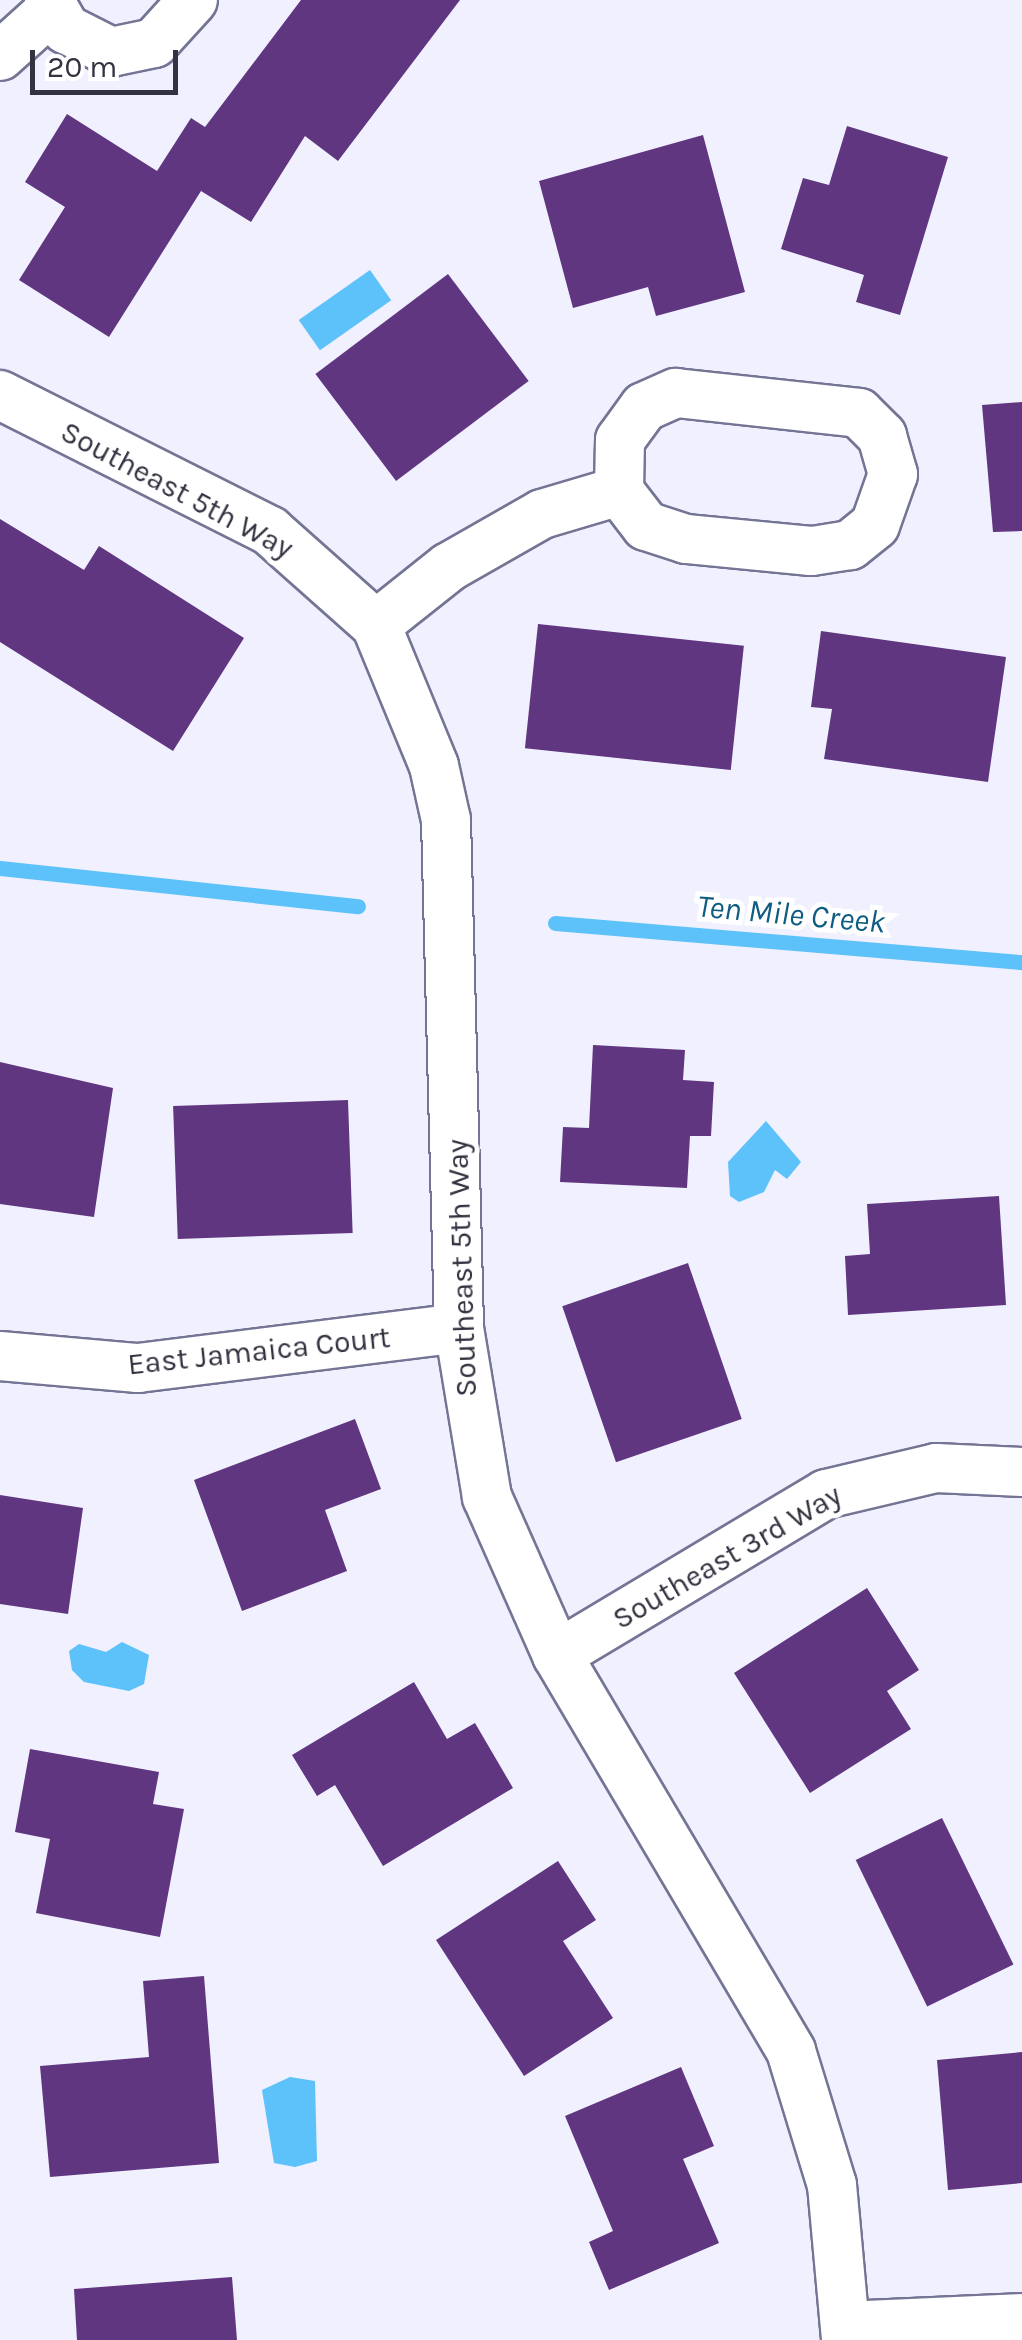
<!DOCTYPE html>
<style>
body{margin:0}
#map{position:relative;width:1022px;height:2340px;overflow:hidden;background:#f0f0ff;font-family:Karla,sans-serif}
div>[style]{position:absolute}
.water>*{inset:0;background:#5dc1fa;transform-origin:0 0}
.stream>*{height:15px;margin:-7.5px;padding:0 7.5px;transform-origin:7.5px;border-radius:7.5px;background:#5dc1fa}
.building>*{inset:0;background:#603680;transform-origin:0 0}
.roads{filter:drop-shadow(2px 0 #747494) drop-shadow(-2px 0 #747494) drop-shadow(0 2px #747494) drop-shadow(0 -2px #747494)}
.minor>*{height:48px;margin:-24px;padding:0 24px;transform-origin:24px;border-radius:24px;background:#fff}
span{translate:-50% -50%;white-space:nowrap;text-align:center;line-height:1.15;-webkit-text-stroke:10px #fff;paint-order:stroke}
.street-label{font-size:30px;color:#323240}
.water-label{font-size:32px;color:#0f5d82;font-style:italic}
.scale{position:absolute;left:30px;top:50px;width:148px;height:45px;box-sizing:border-box;border:5px solid #323240;border-top:0;padding-left:12px;font-size:30px;line-height:35px;white-space:nowrap;color:#323240;-webkit-text-stroke:8px #fff;paint-order:stroke}
</style>
<div id="map">
<div class="water">
<i style="left:370px;top:270px;width:37px;height:87px;rotate:55deg"></i>
<i style="clip-path:polygon(766px 1121px,801px 1162px,787px 1179px,775px 1170px,764px 1192px,739px 1202px,730px 1196px,728px 1162px)"></i>
<i style="clip-path:polygon(122px 1642px,149px 1655px,144px 1684px,129px 1691px,84px 1682px,72px 1670px,69px 1651px,79px 1644px,106px 1652px)"></i>
<i style="clip-path:polygon(290px 2077px,315px 2081px,317px 2161px,295px 2167px,274px 2163px,262px 2090px)"></i>
</div>
<div class="stream">
<i style="left:0;top:868px;width:360px;rotate:6.1deg"></i>
<i style="left:555px;top:923px;width:469px;rotate:4.8deg"></i>
</div>
<div class="building">
<i style="clip-path:polygon(301px 0,460px 0,338px 161px,305px 136px,251px 222px,201px 191px,109px 337px,19px 280px,65px 207px,25px 182px,67px 114px,157px 171px,191px 118px,205px 127px)"></i>
<i style="clip-path:polygon(847px 126px,948px 157px,900px 315px,856px 302px,864px 275px,781px 249px,803px 178px,829px 185px)"></i>
<i style="clip-path:polygon(703px 135px,745px 292px,656px 316px,648px 287px,573px 308px,539px 181px)"></i>
<i style="left:448px;top:274px;width:134px;height:166px;rotate:53deg"></i>
<i style="clip-path:polygon(1022px 402px,1022px 531px,993px 532px,982px 405px)"></i>
<i style="clip-path:polygon(0 519px,84px 570px,99px 546px,244px 638px,173px 751px,0 642px)"></i>
<i style="left:538px;top:624px;width:207px;height:125px;rotate:6deg"></i>
<i style="clip-path:polygon(821px 631px,1006px 657px,988px 782px,824px 759px,832px 709px,811px 707px)"></i>
<i style="clip-path:polygon(593px 1045px,685px 1050px,683px 1080px,714px 1082px,711px 1136px,690px 1136px,687px 1188px,560px 1182px,563px 1127px,589px 1128px)"></i>
<i style="clip-path:polygon(0 1062px,113px 1088px,94px 1217px,0 1204px)"></i>
<i style="left:348px;top:1100px;width:133px;height:175px;rotate:88deg"></i>
<i style="clip-path:polygon(999px 1196px,1006px 1305px,848px 1315px,845px 1256px,870px 1254px,867px 1204px)"></i>
<i style="left:688px;top:1263px;width:165px;height:133px;rotate:71deg"></i>
<i style="clip-path:polygon(355px 1419px,381px 1489px,325px 1510px,347px 1571px,242px 1611px,194px 1480px)"></i>
<i style="clip-path:polygon(0 1495px,83px 1508px,68px 1614px,0 1604px)"></i>
<i style="clip-path:polygon(867px 1588px,919px 1670px,887px 1691px,911px 1729px,810px 1793px,734px 1673px)"></i>
<i style="clip-path:polygon(414px 1682px,447px 1739px,475px 1723px,513px 1788px,383px 1866px,335px 1785px,317px 1796px,292px 1755px)"></i>
<i style="clip-path:polygon(30px 1749px,159px 1772px,153px 1804px,184px 1809px,160px 1937px,36px 1913px,50px 1839px,15px 1832px)"></i>
<i style="left:942px;top:1818px;width:163px;height:96px;rotate:64deg"></i>
<i style="clip-path:polygon(558px 1861px,596px 1920px,563px 1941px,613px 2018px,524px 2076px,436px 1940px)"></i>
<i style="clip-path:polygon(204px 1976px,219px 2163px,50px 2177px,40px 2066px,149px 2057px,143px 1981px)"></i>
<i style="clip-path:polygon(1022px 2052px,1022px 2183px,948px 2190px,937px 2060px)"></i>
<i style="clip-path:polygon(681px 2067px,714px 2146px,683px 2159px,719px 2243px,609px 2290px,589px 2242px,613px 2231px,565px 2116px)"></i>
<i style="clip-path:polygon(232px 2277px,237px 2340px,77px 2340px,74px 2289px)"></i>
</div>
<div class="roads">
<div class="minor">
<i style="left:49px;top:0;width:34px;rotate:60deg"></i>
<i style="left:66px;top:29px;width:51px;rotate:27.1deg"></i>
<i style="left:111px;top:52px;width:44px;rotate:-11.8deg"></i>
<i style="left:154px;top:43px;width:58px;rotate:-47.8deg"></i>
<i style="left:0;top:56px;width:70px;rotate:-42.1deg"></i>
<i style="left:676px;top:393px;width:184px;rotate:6.2deg"></i>
<i style="left:859px;top:413px;width:33px;rotate:45deg"></i>
<i style="left:882px;top:436px;width:40px;rotate:74deg"></i>
<i style="left:893px;top:474px;width:54px;rotate:109.4deg"></i>
<i style="left:875px;top:525px;width:32px;rotate:141deg"></i>
<i style="left:850px;top:545px;width:39px;rotate:171deg"></i>
<i style="left:811px;top:551px;width:126px;rotate:-174.5deg"></i>
<i style="left:686px;top:539px;width:42px;rotate:-162deg"></i>
<i style="left:646px;top:526px;width:44px;rotate:-127.6deg"></i>
<i style="left:619px;top:491px;width:51px;rotate:-88.9deg"></i>
<i style="left:620px;top:440px;width:41px;rotate:-54deg"></i>
<i style="left:644px;top:407px;width:35px;rotate:-24deg"></i>
<i style="left:0;top:395px;width:302px;rotate:26.7deg"></i>
<i style="left:270px;top:531px;width:142px;rotate:41.6deg"></i>
<i style="left:376px;top:625px;width:152px;rotate:67.6deg"></i>
<i style="left:434px;top:766px;width:55px;rotate:77.5deg"></i>
<i style="left:446px;top:820px;width:508px;rotate:88.53deg"></i>
<i style="left:459px;top:1328px;width:171px;rotate:80.6deg"></i>
<i style="left:487px;top:1497px;width:173px;rotate:66.1deg"></i>
<i style="left:557px;top:1655px;width:460px;rotate:59.4deg"></i>
<i style="left:791px;top:2051px;width:140px;rotate:73deg"></i>
<i style="left:832px;top:2185px;width:156px;rotate:84.8deg"></i>
<i style="left:376px;top:625px;width:93px;rotate:-38.5deg"></i>
<i style="left:449px;top:567px;width:107px;rotate:-29.7deg"></i>
<i style="left:542px;top:514px;width:80px;rotate:-16.6deg"></i>
<i style="left:0;top:1356px;width:139px;rotate:5deg"></i>
<i style="left:138px;top:1368px;width:323px;rotate:-7.1deg"></i>
<i style="left:557px;top:1655px;width:313px;rotate:-30.9deg"></i>
<i style="left:826px;top:1494px;width:113px;rotate:-13.3deg"></i>
<i style="left:936px;top:1468px;width:86px;rotate:2.7deg"></i>
<i style="left:845px;top:2326px;width:177px;rotate:-2.6deg"></i>
</div>
</div>
<div class="street-label">
<span style="left:177px;top:490px;rotate:28deg">Southeast 5th Way</span>
<span style="left:462px;top:1268px;rotate:-92deg">Southeast 5th Way</span>
<span style="left:259px;top:1351px;rotate:-6deg">East Jamaica Court</span>
<span style="left:727px;top:1557px;rotate:-30deg">Southeast 3rd Way</span>
</div>
<div class="water-label">
<span style="left:791px;top:915px;rotate:5deg">Ten Mile Creek</span>
</div>
<div class="scale">20 m</div>
</div>
